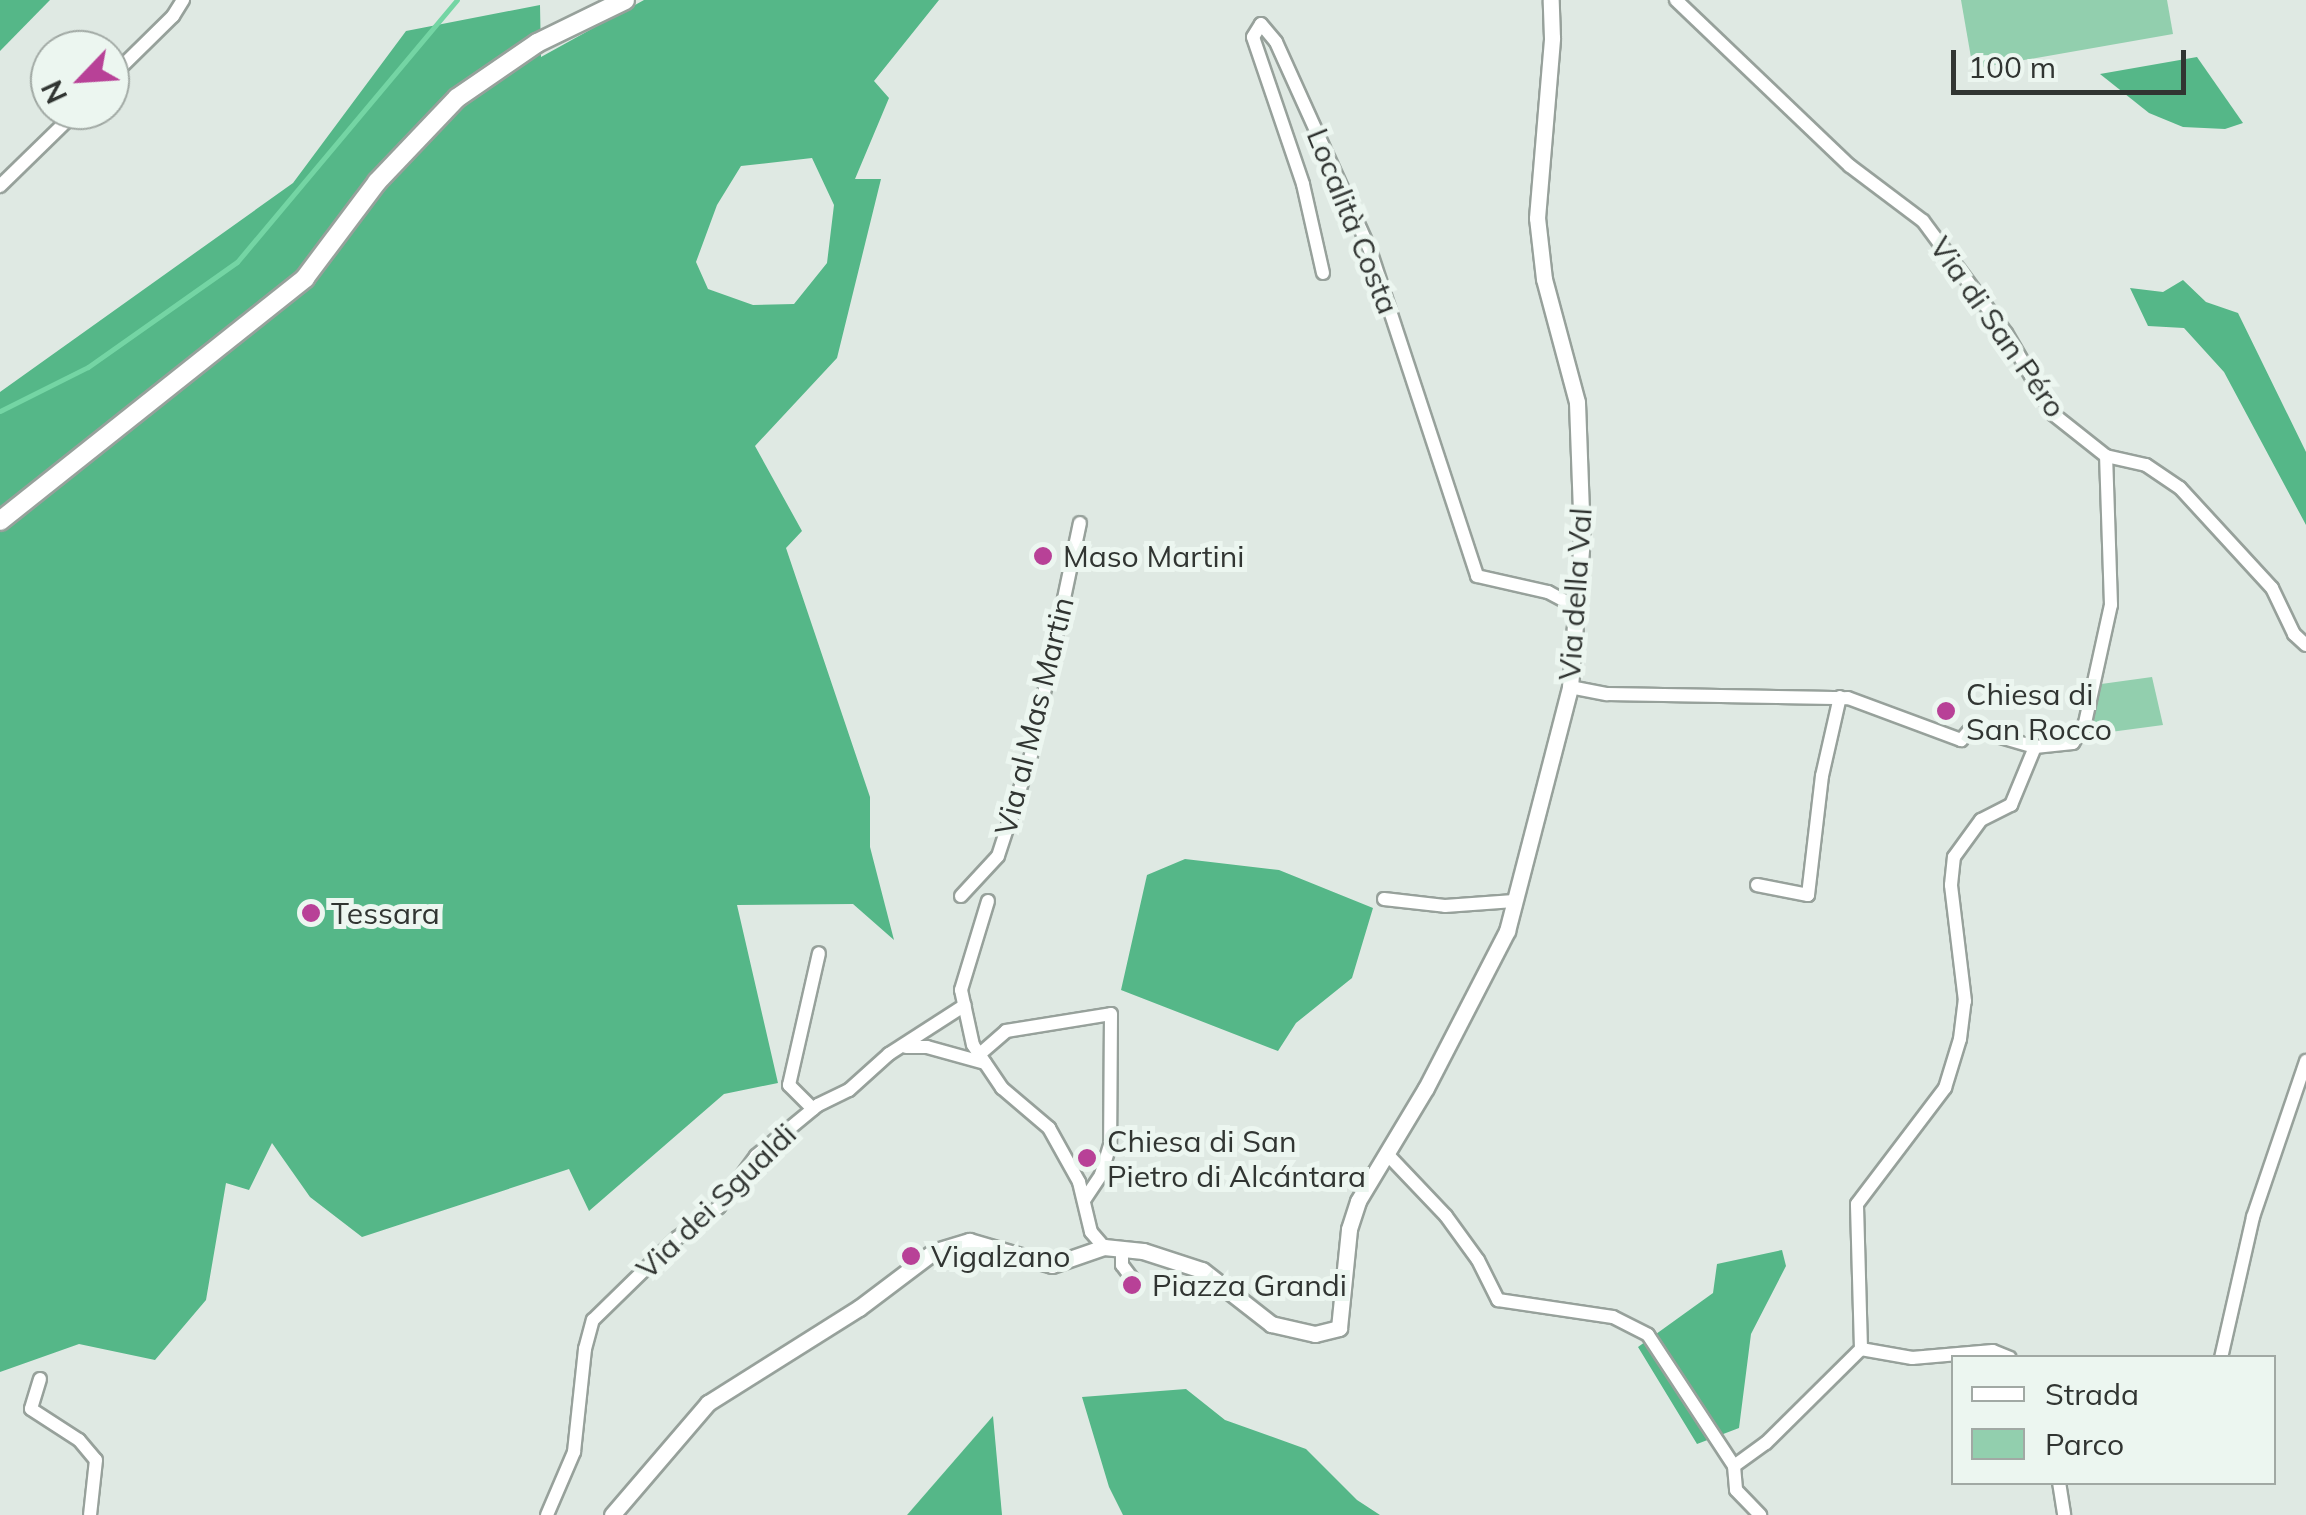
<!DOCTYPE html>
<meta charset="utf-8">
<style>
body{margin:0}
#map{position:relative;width:2306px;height:1515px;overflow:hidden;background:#dfe9e3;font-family:Mulish,sans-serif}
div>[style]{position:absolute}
.green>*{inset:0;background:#92cfae}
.forest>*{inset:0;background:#55b788}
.stream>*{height:5px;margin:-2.5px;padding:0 2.5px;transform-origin:2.5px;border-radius:2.5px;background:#74d5a4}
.roads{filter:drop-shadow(2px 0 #97a19b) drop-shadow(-2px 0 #97a19b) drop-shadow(0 2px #97a19b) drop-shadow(0 -2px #97a19b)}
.minor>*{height:12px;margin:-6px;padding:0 6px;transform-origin:6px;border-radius:6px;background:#fff}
.tertiary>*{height:15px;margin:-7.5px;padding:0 7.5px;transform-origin:7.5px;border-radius:7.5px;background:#fff}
.secondary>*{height:18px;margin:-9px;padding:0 9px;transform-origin:9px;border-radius:9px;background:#fff}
.dots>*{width:28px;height:28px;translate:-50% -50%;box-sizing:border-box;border:5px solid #ecf6f0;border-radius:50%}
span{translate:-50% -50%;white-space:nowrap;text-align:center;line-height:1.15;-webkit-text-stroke:10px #ecf6f0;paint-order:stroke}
.street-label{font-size:30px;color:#313532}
.poi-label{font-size:30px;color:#313532}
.left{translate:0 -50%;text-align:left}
.legend{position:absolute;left:1951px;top:1355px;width:325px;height:130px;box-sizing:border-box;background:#ecf6f0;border:2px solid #a1a9a4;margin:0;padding:12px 18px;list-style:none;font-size:30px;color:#313532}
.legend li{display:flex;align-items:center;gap:20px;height:50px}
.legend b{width:50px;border:2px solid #a1a9a4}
.north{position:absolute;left:30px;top:30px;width:100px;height:100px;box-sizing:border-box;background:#ecf6f0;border:2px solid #a1a9a4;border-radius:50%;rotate:245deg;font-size:28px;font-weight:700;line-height:40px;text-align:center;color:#313532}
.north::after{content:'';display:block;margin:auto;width:35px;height:45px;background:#b84197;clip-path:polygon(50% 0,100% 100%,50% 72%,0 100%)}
.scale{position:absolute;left:1951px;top:50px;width:235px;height:45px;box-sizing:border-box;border:5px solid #313532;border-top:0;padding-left:12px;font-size:30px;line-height:35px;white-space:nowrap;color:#313532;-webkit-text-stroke:8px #ecf6f0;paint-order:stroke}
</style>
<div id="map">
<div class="green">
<i style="clip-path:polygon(1961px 0,2167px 0,2173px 34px,1973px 69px)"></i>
<i style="clip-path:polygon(2152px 677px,2163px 725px,2088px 735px,2094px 685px)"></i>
</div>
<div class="forest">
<i style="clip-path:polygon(0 0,50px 0,0 51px)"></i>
<i style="clip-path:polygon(evenodd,644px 0,939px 0,874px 81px,889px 98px,855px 179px,881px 179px,837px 358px,755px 446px,802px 531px,786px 548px,870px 797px,870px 847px,894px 940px,853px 904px,737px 905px,778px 1083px,724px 1094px,589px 1211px,569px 1169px,362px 1237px,310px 1197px,272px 1143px,249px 1190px,226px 1183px,206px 1300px,155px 1360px,79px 1344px,0 1372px,0 392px,293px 183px,406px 31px,540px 5px,541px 57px,644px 0,812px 158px,834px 205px,827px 263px,794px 304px,753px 305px,708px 289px,696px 262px,717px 205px,741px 166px,812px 158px)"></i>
<i style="clip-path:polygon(2197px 57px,2243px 123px,2225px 129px,2183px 127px,2149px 113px,2100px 74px)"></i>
<i style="clip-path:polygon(2183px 280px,2206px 302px,2238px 313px,2306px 452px,2306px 525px,2224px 372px,2184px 328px,2148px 326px,2130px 288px,2163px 292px)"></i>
<i style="clip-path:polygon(1185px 859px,1279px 870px,1373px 908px,1352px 978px,1296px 1023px,1278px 1051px,1121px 990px,1147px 875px)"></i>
<i style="clip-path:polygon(1782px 1250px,1786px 1266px,1751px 1334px,1739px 1428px,1697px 1444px,1638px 1347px,1713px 1293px,1717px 1264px)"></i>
<i style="clip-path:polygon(1186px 1389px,1225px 1420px,1306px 1449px,1357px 1500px,1380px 1515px,1123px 1515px,1109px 1487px,1082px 1397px)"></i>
<i style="clip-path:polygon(993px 1416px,1002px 1515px,907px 1515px)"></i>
</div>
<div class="stream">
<i style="left:0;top:411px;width:98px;rotate:-26.6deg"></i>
<i style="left:88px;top:367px;width:182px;rotate:-35.2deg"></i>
<i style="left:237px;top:262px;width:342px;rotate:-50deg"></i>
</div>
<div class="roads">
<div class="minor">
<i style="left:1676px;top:0;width:240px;rotate:43.7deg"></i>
<i style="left:1850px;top:166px;width:91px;rotate:37deg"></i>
<i style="left:1923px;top:221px;width:139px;rotate:53.5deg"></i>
<i style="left:2006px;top:333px;width:94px;rotate:59.9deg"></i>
<i style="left:2053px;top:414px;width:68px;rotate:38.4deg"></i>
<i style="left:2106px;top:456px;width:41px;rotate:12.7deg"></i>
<i style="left:2146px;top:465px;width:41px;rotate:34.1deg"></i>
<i style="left:2180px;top:488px;width:136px;rotate:47.4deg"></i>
<i style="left:2272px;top:588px;width:51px;rotate:64.4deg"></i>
<i style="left:2294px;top:634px;width:16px;rotate:43deg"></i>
<i style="left:110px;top:78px;width:88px;rotate:-44.5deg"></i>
<i style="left:173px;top:16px;width:19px;rotate:-58deg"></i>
<i style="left:0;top:186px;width:109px;rotate:-44.3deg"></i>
<i style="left:1323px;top:273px;width:91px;rotate:-102.7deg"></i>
<i style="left:1303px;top:184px;width:155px;rotate:-108.8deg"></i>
<i style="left:1253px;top:37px;width:15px;rotate:-58deg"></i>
<i style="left:1261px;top:24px;width:23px;rotate:50deg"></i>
<i style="left:1276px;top:42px;width:228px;rotate:65.7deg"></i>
<i style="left:1370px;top:250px;width:343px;rotate:71.8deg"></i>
<i style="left:1477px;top:576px;width:73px;rotate:12.7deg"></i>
<i style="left:1548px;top:592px;width:32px;rotate:28deg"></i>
<i style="left:1570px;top:687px;width:38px;rotate:11deg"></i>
<i style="left:1607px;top:694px;width:241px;rotate:1deg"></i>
<i style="left:1848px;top:698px;width:121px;rotate:20.4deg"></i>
<i style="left:1961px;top:740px;width:12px;rotate:-48deg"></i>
<i style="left:1969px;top:731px;width:11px"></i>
<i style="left:1980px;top:731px;width:57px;rotate:16.2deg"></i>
<i style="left:2035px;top:747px;width:38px;rotate:-6deg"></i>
<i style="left:2073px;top:743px;width:23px;rotate:-59deg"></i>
<i style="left:2085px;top:723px;width:121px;rotate:-77.6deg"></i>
<i style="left:2111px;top:605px;width:149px;rotate:-91.9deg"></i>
<i style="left:1757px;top:885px;width:52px;rotate:11.1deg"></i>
<i style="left:1808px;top:895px;width:120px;rotate:-83.3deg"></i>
<i style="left:1822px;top:776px;width:81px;rotate:-77.2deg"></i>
<i style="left:961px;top:896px;width:54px;rotate:-47.2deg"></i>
<i style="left:998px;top:856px;width:58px;rotate:-71.9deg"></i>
<i style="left:1016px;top:801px;width:48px;rotate:-71.9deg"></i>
<i style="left:1031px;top:755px;width:237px;rotate:-78.1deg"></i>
<i style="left:1384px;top:899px;width:61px;rotate:6.5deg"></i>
<i style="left:1445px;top:906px;width:69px;rotate:-4.1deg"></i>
<i style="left:988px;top:901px;width:93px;rotate:106.9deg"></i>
<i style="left:961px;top:990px;width:56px;rotate:77.7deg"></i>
<i style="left:973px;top:1045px;width:52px;rotate:56deg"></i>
<i style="left:1002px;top:1088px;width:62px;rotate:40.4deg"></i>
<i style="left:1049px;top:1128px;width:62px;rotate:60.9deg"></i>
<i style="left:1079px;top:1182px;width:51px;rotate:76.5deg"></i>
<i style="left:1091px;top:1232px;width:20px;rotate:49deg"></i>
<i style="left:906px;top:1047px;width:21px"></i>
<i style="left:927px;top:1047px;width:60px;rotate:15.4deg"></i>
<i style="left:981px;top:1053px;width:33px;rotate:-41deg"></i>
<i style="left:1006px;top:1031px;width:106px;rotate:-9.2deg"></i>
<i style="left:1111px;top:1014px;width:131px;rotate:90.4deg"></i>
<i style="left:1110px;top:1145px;width:31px;rotate:107deg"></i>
<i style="left:1101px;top:1175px;width:29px;rotate:124deg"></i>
<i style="left:813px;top:1109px;width:34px;rotate:-135deg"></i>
<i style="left:789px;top:1085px;width:135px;rotate:-77.2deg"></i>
<i style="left:1388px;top:1155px;width:84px;rotate:46.4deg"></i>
<i style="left:1446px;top:1216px;width:54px;rotate:54deg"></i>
<i style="left:1478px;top:1260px;width:45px;rotate:63.4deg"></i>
<i style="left:1498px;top:1300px;width:116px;rotate:8.4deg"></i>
<i style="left:1613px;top:1317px;width:39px;rotate:27deg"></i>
<i style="left:1648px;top:1335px;width:157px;rotate:56.7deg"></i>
<i style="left:1734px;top:1466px;width:24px;rotate:85deg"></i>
<i style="left:1736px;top:1490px;width:35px;rotate:46deg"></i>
<i style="left:1122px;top:1252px;width:13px;rotate:90deg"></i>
<i style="left:1122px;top:1265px;width:21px;rotate:53deg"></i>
<i style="left:1861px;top:1349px;width:145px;rotate:-91.6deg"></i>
<i style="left:1857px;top:1204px;width:146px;rotate:-52.8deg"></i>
<i style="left:1945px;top:1088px;width:51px;rotate:-73deg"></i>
<i style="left:1960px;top:1039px;width:38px;rotate:-83deg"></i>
<i style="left:1965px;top:1001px;width:117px;rotate:-96.9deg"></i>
<i style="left:1951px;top:885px;width:28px;rotate:-84deg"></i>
<i style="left:1954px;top:857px;width:46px;rotate:-53.9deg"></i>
<i style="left:1981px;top:820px;width:34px;rotate:-27deg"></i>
<i style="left:2011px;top:805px;width:63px;rotate:-67.5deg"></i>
<i style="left:1861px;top:1349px;width:52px;rotate:10deg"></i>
<i style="left:1912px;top:1358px;width:81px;rotate:-4.9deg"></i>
<i style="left:1993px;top:1351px;width:18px;rotate:22deg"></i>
<i style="left:2221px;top:1358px;width:145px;rotate:-77.2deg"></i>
<i style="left:2253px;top:1217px;width:165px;rotate:-71.2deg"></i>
<i style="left:40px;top:1379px;width:31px;rotate:107deg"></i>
<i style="left:31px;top:1409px;width:57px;rotate:32.9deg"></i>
<i style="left:79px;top:1440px;width:26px;rotate:50deg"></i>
<i style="left:96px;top:1460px;width:55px;rotate:96.2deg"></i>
<i style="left:1734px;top:1466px;width:39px;rotate:-36deg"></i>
<i style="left:1766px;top:1443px;width:134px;rotate:-44.7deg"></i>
<i style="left:2059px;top:1482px;width:33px;rotate:81deg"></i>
<i style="left:547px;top:1515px;width:69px;rotate:-66.8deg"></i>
<i style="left:574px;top:1452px;width:104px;rotate:-83.9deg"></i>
<i style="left:585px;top:1349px;width:30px;rotate:-75deg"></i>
<i style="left:593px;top:1320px;width:117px;rotate:-44.3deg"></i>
<i style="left:677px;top:1238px;width:52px;rotate:-36.4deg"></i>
<i style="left:719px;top:1207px;width:63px;rotate:-54deg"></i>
<i style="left:756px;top:1156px;width:80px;rotate:-39.4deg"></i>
<i style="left:818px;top:1105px;width:34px;rotate:-26deg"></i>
<i style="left:849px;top:1090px;width:54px;rotate:-42deg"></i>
<i style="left:889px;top:1054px;width:90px;rotate:-32.8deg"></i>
</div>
<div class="tertiary">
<i style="left:612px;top:1515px;width:148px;rotate:-49.4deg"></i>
<i style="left:708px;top:1403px;width:178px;rotate:-32.2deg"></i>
<i style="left:859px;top:1308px;width:93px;rotate:-37.1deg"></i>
<i style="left:933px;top:1252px;width:38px;rotate:-17deg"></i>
<i style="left:969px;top:1241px;width:86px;rotate:16.1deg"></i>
<i style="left:1052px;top:1265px;width:55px;rotate:-19.1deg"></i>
<i style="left:1104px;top:1247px;width:39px;rotate:6deg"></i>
<i style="left:1143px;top:1251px;width:62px;rotate:17.9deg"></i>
<i style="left:1202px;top:1270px;width:88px;rotate:38deg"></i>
<i style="left:1271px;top:1324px;width:45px;rotate:12.8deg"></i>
<i style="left:1315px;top:1334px;width:25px;rotate:-14deg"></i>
<i style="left:1339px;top:1328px;width:100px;rotate:-84.2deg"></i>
<i style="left:1349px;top:1229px;width:29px;rotate:-72deg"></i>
<i style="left:1358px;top:1201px;width:132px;rotate:-59deg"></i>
<i style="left:1426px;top:1088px;width:177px;rotate:-62.7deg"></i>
<i style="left:1507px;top:931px;width:252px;rotate:-75.5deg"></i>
<i style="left:1570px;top:687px;width:148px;rotate:-85.4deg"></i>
<i style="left:1582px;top:539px;width:137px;rotate:-92.1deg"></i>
<i style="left:1577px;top:402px;width:127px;rotate:-105deg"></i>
<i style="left:1544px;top:279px;width:61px;rotate:-96.5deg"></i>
<i style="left:1537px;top:218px;width:181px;rotate:-85.2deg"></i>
<i style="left:1552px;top:38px;width:38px;rotate:-92deg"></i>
</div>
<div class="secondary">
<i style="left:0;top:521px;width:390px;rotate:-38.5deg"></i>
<i style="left:305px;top:278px;width:120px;rotate:-53.1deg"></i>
<i style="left:377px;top:182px;width:116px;rotate:-46.4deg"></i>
<i style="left:457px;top:98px;width:97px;rotate:-34.5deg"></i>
<i style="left:537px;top:43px;width:98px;rotate:-26deg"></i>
</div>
</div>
<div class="dots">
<i style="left:1043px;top:556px;background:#b84197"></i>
<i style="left:1946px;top:711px;background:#b84197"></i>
<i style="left:311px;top:913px;background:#b84197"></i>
<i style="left:1087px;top:1158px;background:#b84197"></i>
<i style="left:911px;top:1256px;background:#b84197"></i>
<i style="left:1132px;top:1285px;background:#b84197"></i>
</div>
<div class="street-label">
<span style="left:1353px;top:221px;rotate:68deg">Località Costa</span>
<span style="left:1998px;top:327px;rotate:55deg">Via di San Péro</span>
<span style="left:1575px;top:594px;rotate:-86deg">Via della Val</span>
<span style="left:1034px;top:716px;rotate:-76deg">Via al Mas Martin</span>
<span style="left:716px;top:1201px;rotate:-44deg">Via dei Sgualdi</span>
</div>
<div class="poi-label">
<span class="left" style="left:1063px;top:556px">Maso Martini</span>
<span class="left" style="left:1966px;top:711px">Chiesa di<br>San Rocco</span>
<span class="left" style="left:331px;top:913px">Tessara</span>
<span class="left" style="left:1107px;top:1158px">Chiesa di San<br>Pietro di Alcántara</span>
<span class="left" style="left:931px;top:1256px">Vigalzano</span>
<span class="left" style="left:1152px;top:1285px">Piazza Grandi</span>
</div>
<ul class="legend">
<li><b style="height:12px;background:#fff"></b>Strada</li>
<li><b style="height:28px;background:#92cfae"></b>Parco</li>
</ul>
<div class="north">N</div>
<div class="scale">100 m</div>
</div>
